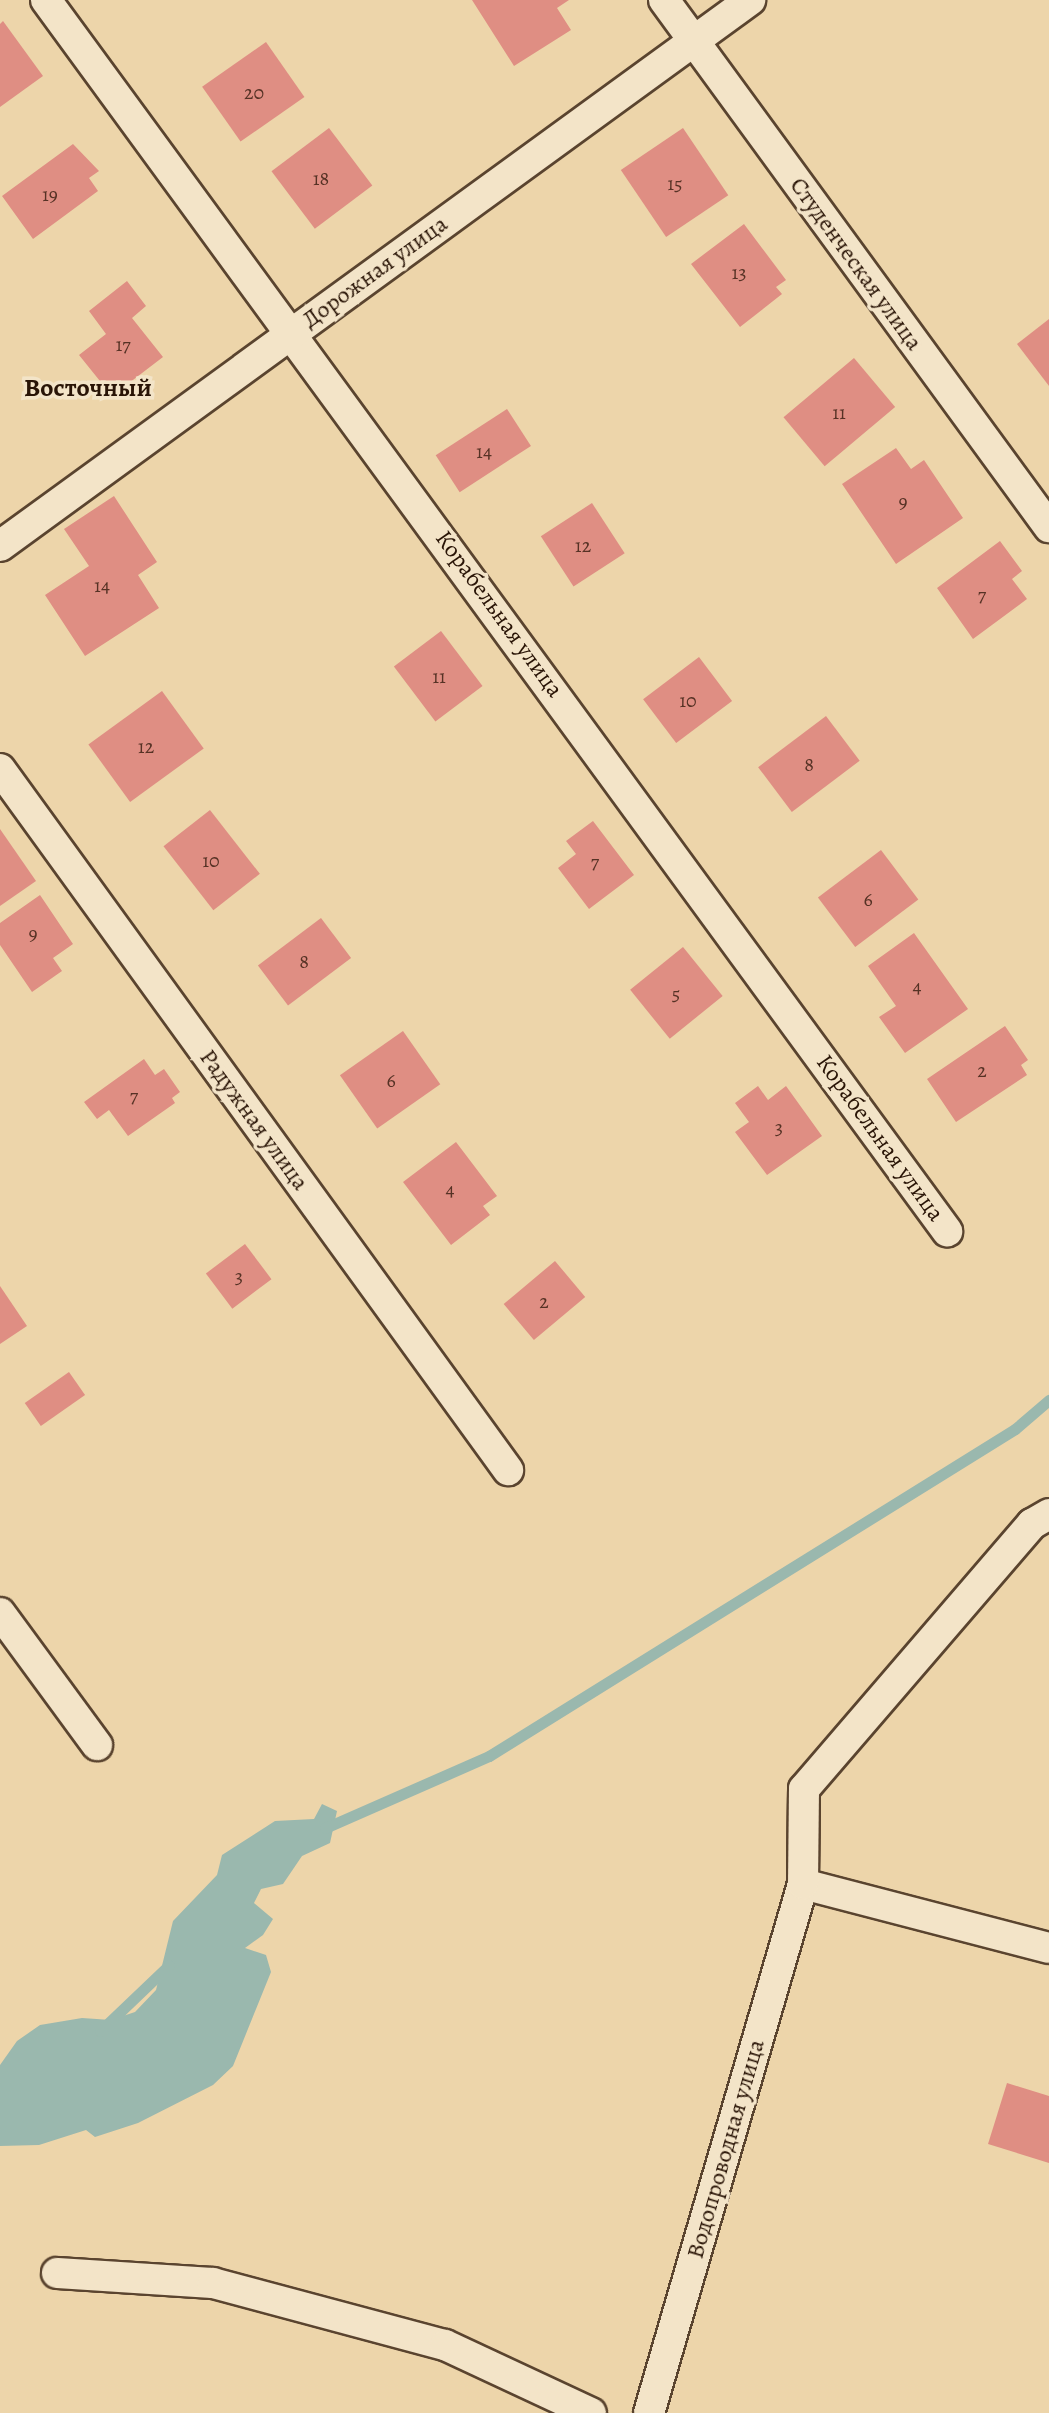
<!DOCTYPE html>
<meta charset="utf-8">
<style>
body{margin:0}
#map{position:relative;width:1049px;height:2413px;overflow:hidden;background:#edd5aa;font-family:Alegreya,serif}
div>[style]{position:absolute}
.water>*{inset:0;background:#9ab8ae}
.stream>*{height:11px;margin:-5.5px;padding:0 5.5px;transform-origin:5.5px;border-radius:5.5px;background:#9ab8ae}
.building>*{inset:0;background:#df8e83;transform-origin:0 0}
.roads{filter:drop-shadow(2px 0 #5a442f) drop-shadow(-2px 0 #5a442f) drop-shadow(0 2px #5a442f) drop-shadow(0 -2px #5a442f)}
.minor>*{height:30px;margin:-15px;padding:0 15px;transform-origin:15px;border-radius:15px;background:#f3e4c8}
span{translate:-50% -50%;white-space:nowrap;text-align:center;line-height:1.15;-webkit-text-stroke:7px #f3e4c8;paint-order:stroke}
.number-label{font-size:20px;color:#563225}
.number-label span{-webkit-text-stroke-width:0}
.street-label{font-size:24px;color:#291406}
.neighbourhood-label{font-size:26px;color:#291406;font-weight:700}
</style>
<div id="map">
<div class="water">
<i style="clip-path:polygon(322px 1804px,337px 1811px,330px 1843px,302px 1856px,283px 1884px,261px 1889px,254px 1903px,273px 1919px,263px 1935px,245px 1948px,266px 1955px,271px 1972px,233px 2066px,213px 2085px,138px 2123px,95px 2137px,86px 2130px,39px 2145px,0 2146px,0 2065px,17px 2041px,40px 2025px,82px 2018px,111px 2020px,135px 2012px,156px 1990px,173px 1921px,217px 1875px,222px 1855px,275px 1821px,314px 1819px)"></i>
</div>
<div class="stream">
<i style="left:325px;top:1828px;width:179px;rotate:-23.7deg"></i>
<i style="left:489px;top:1756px;width:619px;rotate:-31.87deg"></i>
<i style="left:1015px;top:1429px;width:45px;rotate:-40.5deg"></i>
<i style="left:100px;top:2031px;width:95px;rotate:-43.7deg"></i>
</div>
<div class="building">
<i style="clip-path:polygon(472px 0,569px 0,557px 8px,571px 30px,514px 66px)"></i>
<i style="clip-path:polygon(3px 21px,43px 76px,0 107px,0 24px)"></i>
<i style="left:266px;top:42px;width:67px;height:78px;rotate:55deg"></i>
<i style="left:329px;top:128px;width:72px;height:72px;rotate:53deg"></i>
<i style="left:683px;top:128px;width:81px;height:75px;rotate:56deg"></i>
<i style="clip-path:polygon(73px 144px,99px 171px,89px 178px,98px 191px,33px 239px,2px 196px)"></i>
<i style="clip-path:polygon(744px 224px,786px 280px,776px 287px,782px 294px,740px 327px,691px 264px)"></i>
<i style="clip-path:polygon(127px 281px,146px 306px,132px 318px,163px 357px,112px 396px,79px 355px,106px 334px,89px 311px)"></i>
<i style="clip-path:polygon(1049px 319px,1049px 386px,1017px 344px)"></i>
<i style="left:854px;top:358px;width:64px;height:92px;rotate:50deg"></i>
<i style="left:507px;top:409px;width:44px;height:85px;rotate:57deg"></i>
<i style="clip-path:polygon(896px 448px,911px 469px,924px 460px,963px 518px,896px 564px,842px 484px)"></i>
<i style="clip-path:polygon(114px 496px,157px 562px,138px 575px,159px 608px,85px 656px,45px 595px,89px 566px,64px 529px)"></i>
<i style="left:592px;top:503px;width:60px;height:61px;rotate:57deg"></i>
<i style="clip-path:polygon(1000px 541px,1022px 571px,1012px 579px,1027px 599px,973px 639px,937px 588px)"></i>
<i style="left:441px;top:631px;width:69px;height:59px;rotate:53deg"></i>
<i style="left:699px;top:657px;width:55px;height:70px;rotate:53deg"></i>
<i style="left:162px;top:691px;width:71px;height:91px;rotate:54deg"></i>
<i style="left:826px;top:716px;width:56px;height:85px;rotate:53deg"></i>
<i style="left:210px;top:810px;width:81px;height:59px;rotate:52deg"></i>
<i style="clip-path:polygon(593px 821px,634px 875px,589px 909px,558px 868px,576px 854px,566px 841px)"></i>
<i style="clip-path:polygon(0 829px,36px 881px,0 906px)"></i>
<i style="left:881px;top:850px;width:62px;height:79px;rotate:53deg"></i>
<i style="clip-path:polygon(40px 895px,73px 944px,53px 958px,62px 971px,32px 992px,0 945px,0 923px)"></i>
<i style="left:321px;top:918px;width:50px;height:79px;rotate:53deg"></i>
<i style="clip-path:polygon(914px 933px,968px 1009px,905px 1053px,879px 1017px,896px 1006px,868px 966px)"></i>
<i style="left:683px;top:947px;width:63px;height:68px;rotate:51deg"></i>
<i style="clip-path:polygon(1005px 1026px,1028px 1060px,1021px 1065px,1027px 1075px,956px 1122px,927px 1079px)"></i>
<i style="left:403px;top:1031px;width:65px;height:77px;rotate:55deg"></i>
<i style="clip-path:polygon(144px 1059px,155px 1075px,164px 1069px,180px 1092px,172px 1098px,175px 1103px,128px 1136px,109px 1110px,97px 1119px,84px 1102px)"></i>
<i style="clip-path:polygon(758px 1086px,768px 1100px,786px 1086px,822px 1136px,767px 1175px,735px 1132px,749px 1122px,735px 1103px)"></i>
<i style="clip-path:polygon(456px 1142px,497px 1196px,483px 1206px,490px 1215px,451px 1245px,403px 1182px)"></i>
<i style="left:245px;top:1244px;width:44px;height:49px;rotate:53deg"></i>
<i style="left:555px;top:1261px;width:47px;height:67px;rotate:50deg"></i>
<i style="clip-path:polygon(0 1286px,27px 1326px,0 1344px)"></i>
<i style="left:69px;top:1372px;width:28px;height:54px;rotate:55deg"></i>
<i style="clip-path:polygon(1007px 2083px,1049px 2096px,1049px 2163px,988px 2144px)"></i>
</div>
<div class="roads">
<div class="minor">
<i style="left:46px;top:0;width:1526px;rotate:53.8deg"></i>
<i style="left:664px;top:0;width:653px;rotate:53.85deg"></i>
<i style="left:0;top:546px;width:928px;rotate:-36.05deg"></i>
<i style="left:0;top:769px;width:866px;rotate:54.07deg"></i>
<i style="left:0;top:1613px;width:164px;rotate:53.7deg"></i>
<i style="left:803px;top:1884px;width:254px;rotate:14.6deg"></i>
<i style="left:57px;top:2273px;width:156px;rotate:3.7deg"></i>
<i style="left:213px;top:2283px;width:240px;rotate:15deg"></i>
<i style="left:445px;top:2345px;width:161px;rotate:25deg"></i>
<i style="left:649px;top:2413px;width:551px;rotate:-73.77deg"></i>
<i style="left:803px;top:1884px;width:95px;rotate:-89.4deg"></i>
<i style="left:804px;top:1789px;width:350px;rotate:-49.3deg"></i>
<i style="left:1032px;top:1524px;width:20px;rotate:-30deg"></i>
</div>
</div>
<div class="number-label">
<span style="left:254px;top:92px">20</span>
<span style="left:321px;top:178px">18</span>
<span style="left:675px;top:183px">15</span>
<span style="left:50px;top:194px">19</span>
<span style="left:739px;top:272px">13</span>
<span style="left:123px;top:344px">17</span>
<span style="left:839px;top:412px">11</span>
<span style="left:484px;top:451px">14</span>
<span style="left:903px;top:501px">9</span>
<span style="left:583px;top:545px">12</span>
<span style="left:102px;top:585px">14</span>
<span style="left:982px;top:594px">7</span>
<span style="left:439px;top:676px">11</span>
<span style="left:688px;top:700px">10</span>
<span style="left:146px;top:746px">12</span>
<span style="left:809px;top:764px">8</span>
<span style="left:211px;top:860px">10</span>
<span style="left:595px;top:861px">7</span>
<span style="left:868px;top:899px">6</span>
<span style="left:33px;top:933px">9</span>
<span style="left:304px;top:961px">8</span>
<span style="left:917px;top:986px">4</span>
<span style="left:676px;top:993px">5</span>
<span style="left:982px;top:1070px">2</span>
<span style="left:391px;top:1080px">6</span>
<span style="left:134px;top:1095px">7</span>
<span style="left:779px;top:1127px">3</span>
<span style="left:450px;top:1189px">4</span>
<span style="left:239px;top:1276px">3</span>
<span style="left:544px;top:1301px">2</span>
</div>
<div class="street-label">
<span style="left:856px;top:264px;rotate:54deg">Студенческая улица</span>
<span style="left:375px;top:272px;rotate:-36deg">Дорожная улица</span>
<span style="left:499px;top:614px;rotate:54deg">Корабельная улица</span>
<span style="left:254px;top:1120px;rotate:54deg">Радужная улица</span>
<span style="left:880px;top:1138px;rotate:54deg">Корабельная улица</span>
<span style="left:726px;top:2149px;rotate:-74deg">Водопроводная улица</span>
</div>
<div class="neighbourhood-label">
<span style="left:88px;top:388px">Восточный</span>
</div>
</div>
